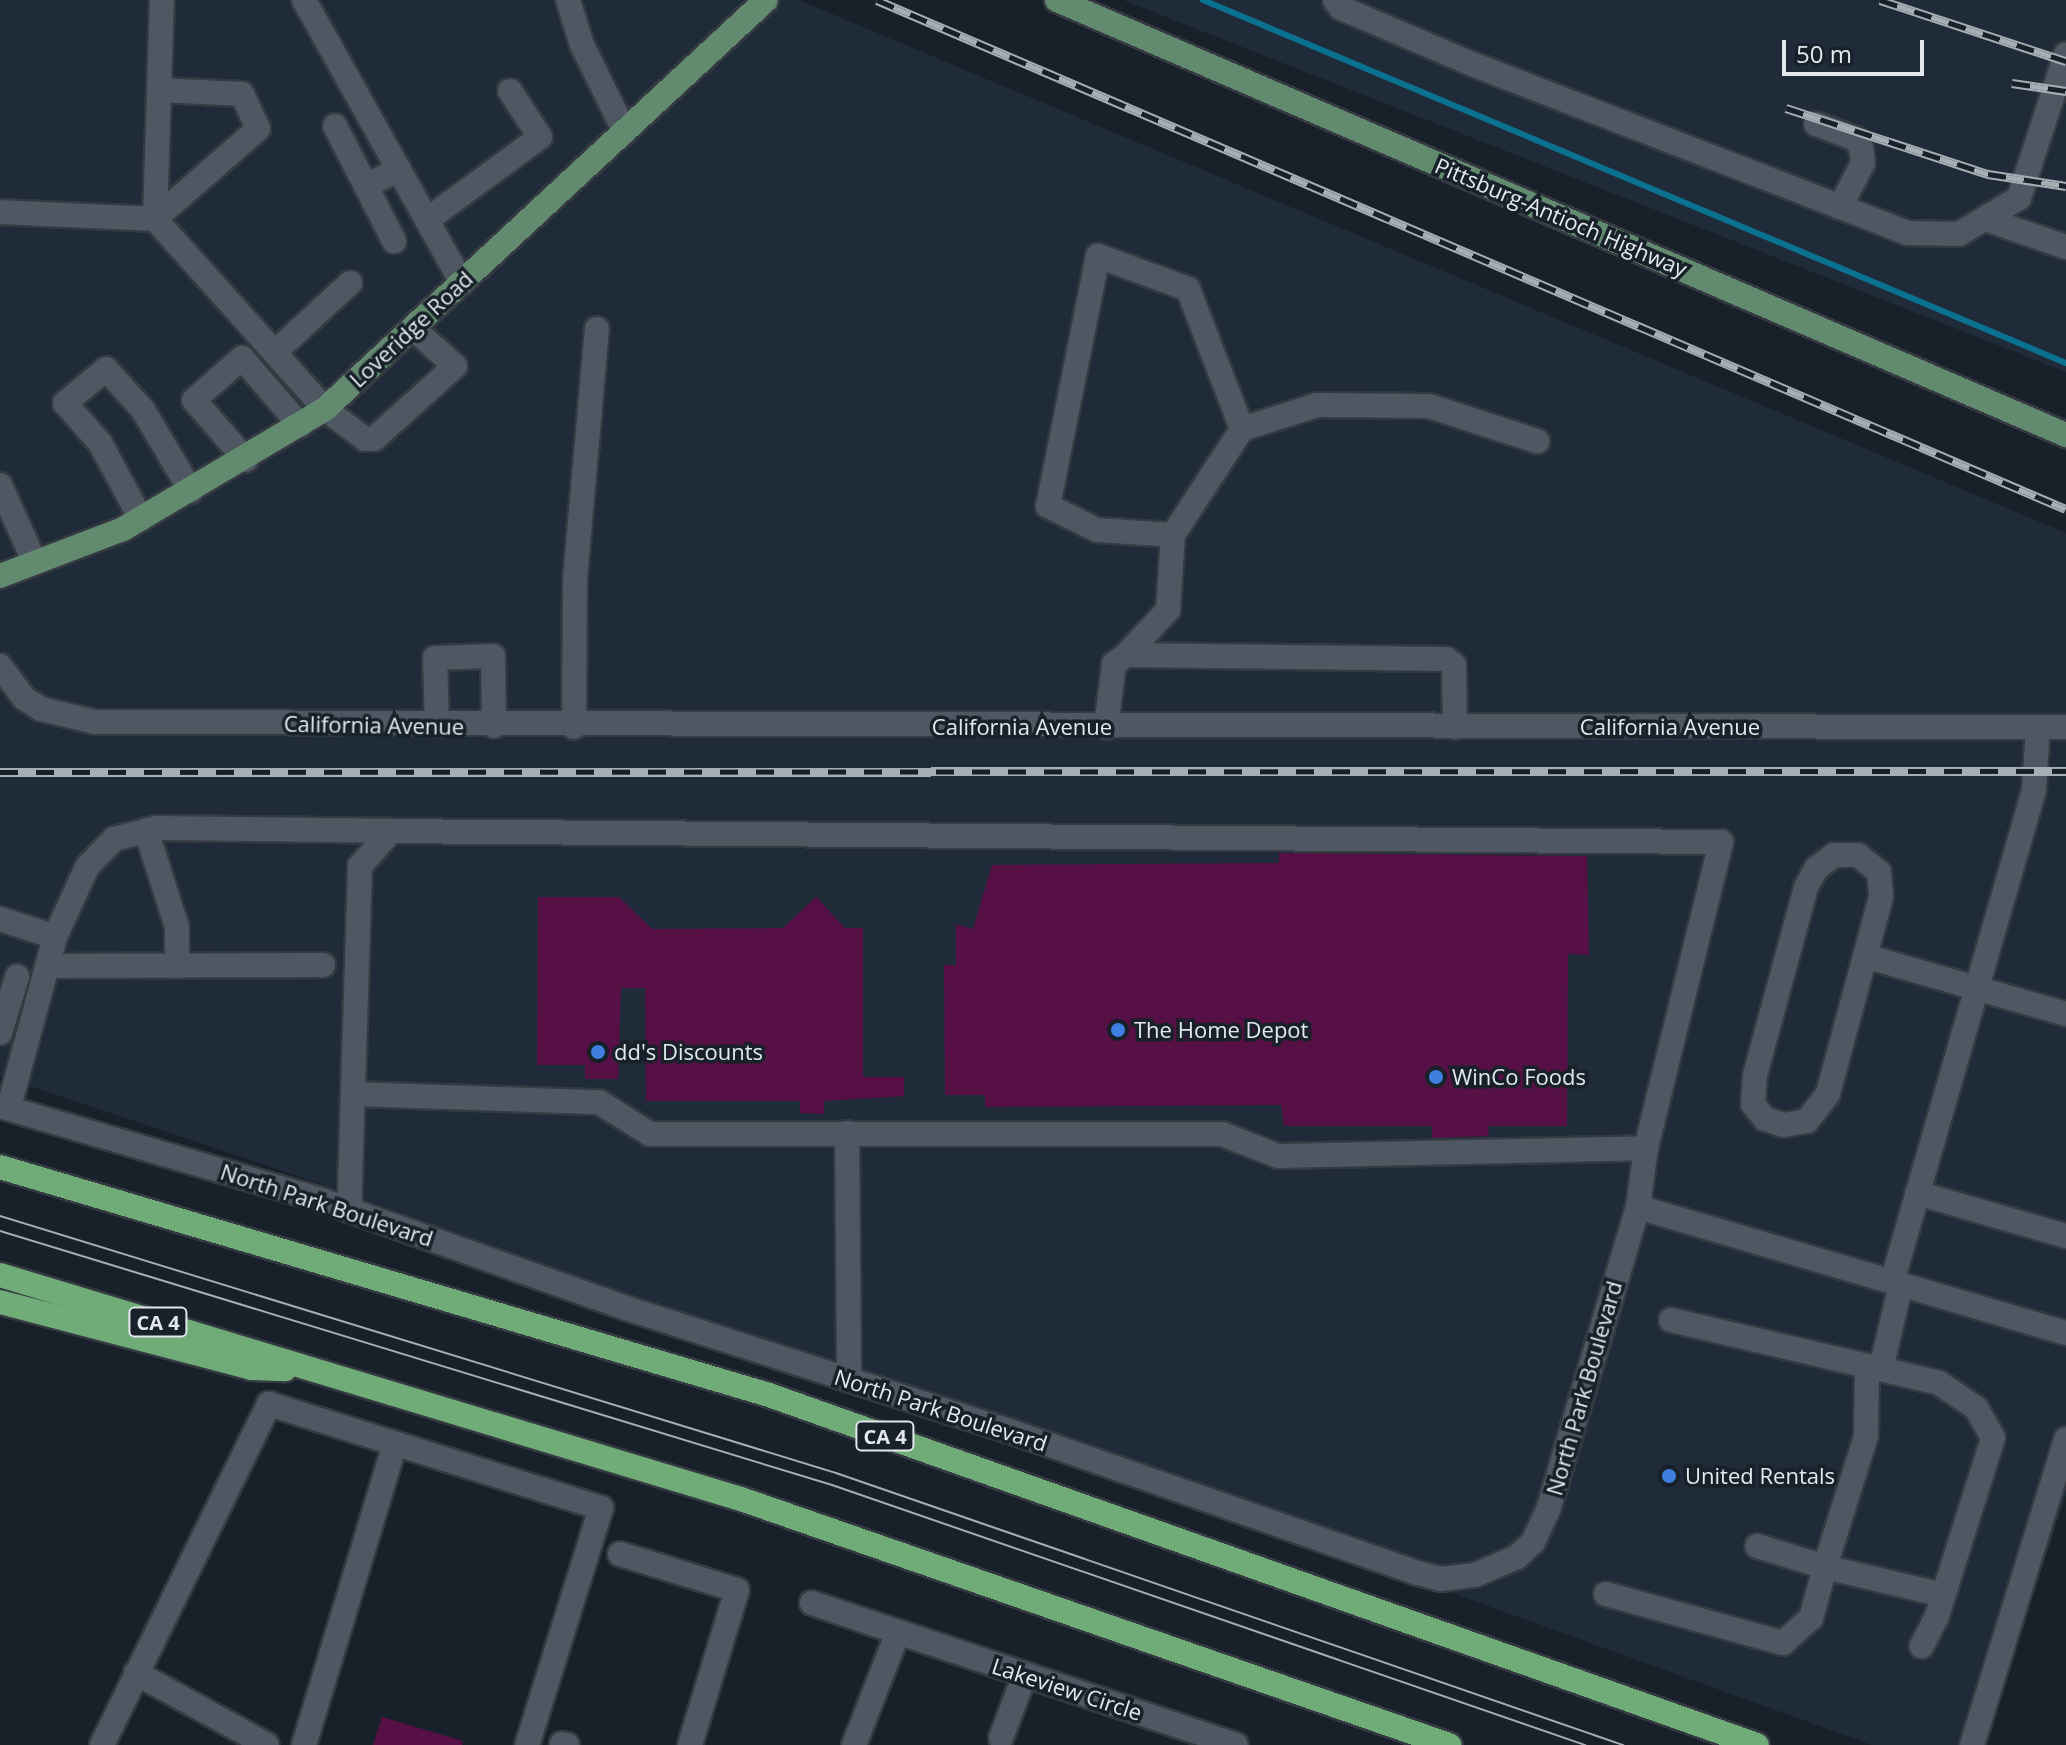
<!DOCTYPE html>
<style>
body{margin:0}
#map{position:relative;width:2066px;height:1745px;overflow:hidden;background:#182029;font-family:"Open Sans",sans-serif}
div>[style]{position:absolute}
.built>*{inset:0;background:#1f2b38}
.stream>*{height:6px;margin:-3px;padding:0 3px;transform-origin:3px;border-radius:3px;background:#0b7191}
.building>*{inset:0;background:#571045}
.roads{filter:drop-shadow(2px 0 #353a42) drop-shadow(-2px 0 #353a42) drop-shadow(0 2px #353a42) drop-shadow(0 -2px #353a42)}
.minor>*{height:24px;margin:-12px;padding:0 12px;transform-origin:12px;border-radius:12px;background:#4e5762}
.major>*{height:24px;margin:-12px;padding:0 12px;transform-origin:12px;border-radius:12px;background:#628a6f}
.highway>*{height:24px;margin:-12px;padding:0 12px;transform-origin:12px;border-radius:12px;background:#70ac78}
.tram>*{height:2px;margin:-1px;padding:0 1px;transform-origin:1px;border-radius:1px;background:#a6adb4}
.rail>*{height:9px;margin-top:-4.5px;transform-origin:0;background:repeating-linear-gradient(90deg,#182029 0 18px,#a6adb4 0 36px);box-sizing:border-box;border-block:2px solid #a6adb4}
.dots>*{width:22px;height:22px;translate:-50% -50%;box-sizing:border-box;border:4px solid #182029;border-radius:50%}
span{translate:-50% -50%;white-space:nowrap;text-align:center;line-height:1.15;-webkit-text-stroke:7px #182029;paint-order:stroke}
.shield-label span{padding:2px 6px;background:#182029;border:2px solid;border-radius:6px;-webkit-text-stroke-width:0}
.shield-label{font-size:20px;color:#e2e8ee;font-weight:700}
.street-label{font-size:22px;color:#e2e8ee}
.poi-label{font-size:22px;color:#e2e8ee}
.left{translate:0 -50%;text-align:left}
.scale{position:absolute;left:1782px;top:40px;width:142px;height:36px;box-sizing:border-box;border:4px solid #e2e8ee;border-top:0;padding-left:10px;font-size:24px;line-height:28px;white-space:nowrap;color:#e2e8ee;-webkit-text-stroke:6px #182029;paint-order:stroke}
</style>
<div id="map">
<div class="built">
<i style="clip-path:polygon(0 0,799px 0,2066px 533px,2066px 1495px,1983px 1745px,1872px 1745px,336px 1189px,0 1076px)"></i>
<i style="clip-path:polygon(1123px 0,2066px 0,2066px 372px)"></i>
</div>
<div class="stream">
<i style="left:1203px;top:0;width:936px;rotate:22.81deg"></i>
</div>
<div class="building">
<i style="clip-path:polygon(1279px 853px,1587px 856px,1589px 955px,1568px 954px,1567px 1126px,1488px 1126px,1489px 1136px,1432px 1138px,1432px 1126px,1284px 1126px,1281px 1105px,985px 1107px,985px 1095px,945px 1095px,944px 965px,956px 965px,956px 924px,973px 929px,992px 865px,1279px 863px)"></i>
<i style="clip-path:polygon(538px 897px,619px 897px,652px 929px,783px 928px,816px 897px,845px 928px,863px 928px,863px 1077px,904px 1077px,904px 1096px,824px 1101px,824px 1114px,800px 1113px,800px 1101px,646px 1101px,645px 988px,621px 988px,618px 1079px,585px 1079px,585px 1065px,537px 1065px)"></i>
<i style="clip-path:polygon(382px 1717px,463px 1741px,462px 1745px,373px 1745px)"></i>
</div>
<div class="roads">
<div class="minor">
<i style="left:304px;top:0;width:324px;rotate:60.8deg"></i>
<i style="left:568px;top:0;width:47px;rotate:72.7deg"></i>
<i style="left:582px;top:45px;width:97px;rotate:63.7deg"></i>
<i style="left:1335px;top:0;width:10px;rotate:53deg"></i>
<i style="left:1341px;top:8px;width:142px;rotate:23.1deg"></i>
<i style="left:1472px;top:64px;width:468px;rotate:21.2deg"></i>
<i style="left:1908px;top:233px;width:51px;rotate:1.1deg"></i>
<i style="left:1959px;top:234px;width:70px;rotate:-31deg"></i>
<i style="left:2019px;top:198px;width:151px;rotate:-71.9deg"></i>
<i style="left:159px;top:90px;width:83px;rotate:2.8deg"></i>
<i style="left:242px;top:94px;width:38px;rotate:65deg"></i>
<i style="left:258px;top:129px;width:137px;rotate:138.9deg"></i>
<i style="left:155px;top:219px;width:255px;rotate:48.2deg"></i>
<i style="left:325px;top:409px;width:50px;rotate:36.9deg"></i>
<i style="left:365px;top:439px;width:9px"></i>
<i style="left:374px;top:439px;width:109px;rotate:-42deg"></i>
<i style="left:455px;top:366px;width:57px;rotate:-137.9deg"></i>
<i style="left:1816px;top:124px;width:43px;rotate:20.6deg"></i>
<i style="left:1856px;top:139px;width:10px;rotate:61deg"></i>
<i style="left:1861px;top:148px;width:15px;rotate:82deg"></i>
<i style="left:1863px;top:163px;width:50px;rotate:117.6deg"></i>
<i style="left:335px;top:126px;width:68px;rotate:62.7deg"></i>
<i style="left:366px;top:186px;width:37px;rotate:-27deg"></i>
<i style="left:366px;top:186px;width:62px;rotate:63deg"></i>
<i style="left:0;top:212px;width:155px;rotate:2.6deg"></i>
<i style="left:155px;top:219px;width:219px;rotate:-88.2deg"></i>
<i style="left:1985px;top:219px;width:86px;rotate:19.1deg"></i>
<i style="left:427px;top:220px;width:140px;rotate:-36.3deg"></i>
<i style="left:540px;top:137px;width:55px;rotate:-123.1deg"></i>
<i style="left:275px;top:352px;width:102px;rotate:-42.6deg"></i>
<i style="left:1242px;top:429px;width:79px;rotate:-17.7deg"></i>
<i style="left:1317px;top:405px;width:112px;rotate:0.5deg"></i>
<i style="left:1429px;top:406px;width:114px;rotate:18deg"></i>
<i style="left:246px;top:460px;width:79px;rotate:-130.9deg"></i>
<i style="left:194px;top:400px;width:64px;rotate:-41.2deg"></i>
<i style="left:242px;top:358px;width:89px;rotate:49.1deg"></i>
<i style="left:0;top:485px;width:85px;rotate:65.8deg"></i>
<i style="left:141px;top:519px;width:86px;rotate:-118.3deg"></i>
<i style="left:100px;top:443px;width:53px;rotate:-131.2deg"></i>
<i style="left:65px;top:403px;width:53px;rotate:-39.7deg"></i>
<i style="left:106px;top:369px;width:55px;rotate:47.9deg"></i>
<i style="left:143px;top:410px;width:94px;rotate:59.3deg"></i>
<i style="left:1126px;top:655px;width:62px;rotate:-47deg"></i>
<i style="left:1168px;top:610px;width:75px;rotate:-86.2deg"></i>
<i style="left:1173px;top:535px;width:76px;rotate:-176.2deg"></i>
<i style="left:1097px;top:530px;width:55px;rotate:-153.9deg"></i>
<i style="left:1048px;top:506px;width:255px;rotate:-78.7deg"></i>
<i style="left:1098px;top:256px;width:96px;rotate:20.1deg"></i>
<i style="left:1188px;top:289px;width:150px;rotate:68.9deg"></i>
<i style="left:1242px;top:429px;width:126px;rotate:123.1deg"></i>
<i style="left:0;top:666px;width:40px;rotate:53deg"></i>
<i style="left:24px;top:698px;width:20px;rotate:33deg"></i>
<i style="left:41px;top:709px;width:56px;rotate:13.5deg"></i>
<i style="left:95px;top:722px;width:1971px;rotate:0.15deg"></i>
<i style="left:437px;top:725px;width:67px;rotate:-91.7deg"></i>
<i style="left:435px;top:658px;width:58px;rotate:-2deg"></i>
<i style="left:493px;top:656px;width:70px;rotate:89.2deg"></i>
<i style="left:574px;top:727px;width:148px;rotate:-89.6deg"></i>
<i style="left:575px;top:579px;width:251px;rotate:-85deg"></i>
<i style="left:1106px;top:727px;width:64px;rotate:-82.8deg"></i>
<i style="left:1114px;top:664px;width:15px;rotate:-37deg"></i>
<i style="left:1126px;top:655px;width:320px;rotate:0.7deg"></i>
<i style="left:1446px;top:659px;width:10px;rotate:37deg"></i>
<i style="left:1454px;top:665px;width:62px;rotate:89.1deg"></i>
<i style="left:146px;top:830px;width:102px;rotate:72.3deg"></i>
<i style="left:177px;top:927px;width:39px;rotate:90deg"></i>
<i style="left:1834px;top:855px;width:24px"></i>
<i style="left:1858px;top:855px;width:27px;rotate:39deg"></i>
<i style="left:1879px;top:872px;width:25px;rotate:85deg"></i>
<i style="left:1881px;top:897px;width:204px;rotate:105.1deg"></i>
<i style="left:1828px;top:1094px;width:34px;rotate:128deg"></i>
<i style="left:1807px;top:1121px;width:23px;rotate:170deg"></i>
<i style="left:1784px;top:1125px;width:20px;rotate:-162deg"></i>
<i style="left:1765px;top:1119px;width:19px;rotate:-129deg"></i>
<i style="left:1753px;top:1104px;width:29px;rotate:-86deg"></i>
<i style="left:1755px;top:1075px;width:195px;rotate:-74.8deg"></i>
<i style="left:1806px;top:887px;width:21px;rotate:-61deg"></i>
<i style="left:1816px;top:869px;width:23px;rotate:-38deg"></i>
<i style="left:0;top:919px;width:58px;rotate:18.1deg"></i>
<i style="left:55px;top:937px;width:175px;rotate:105.2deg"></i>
<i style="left:55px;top:937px;width:77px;rotate:-65.4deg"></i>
<i style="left:87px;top:867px;width:39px;rotate:-46deg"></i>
<i style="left:114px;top:839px;width:44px;rotate:-14.3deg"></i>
<i style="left:157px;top:828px;width:234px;rotate:0.7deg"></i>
<i style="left:1865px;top:956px;width:209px;rotate:16.1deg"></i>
<i style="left:47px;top:966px;width:276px;rotate:-0.2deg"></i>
<i style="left:0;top:1033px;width:59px;rotate:-73.1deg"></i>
<i style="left:353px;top:1094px;width:246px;rotate:1.9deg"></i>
<i style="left:599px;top:1102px;width:60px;rotate:32.1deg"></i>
<i style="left:650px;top:1134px;width:572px"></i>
<i style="left:1222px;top:1134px;width:60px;rotate:21.4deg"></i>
<i style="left:1278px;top:1156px;width:368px;rotate:-1.2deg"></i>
<i style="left:0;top:1106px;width:338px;rotate:16.3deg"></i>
<i style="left:324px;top:1201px;width:320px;rotate:19.5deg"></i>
<i style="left:626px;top:1308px;width:400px;rotate:17.8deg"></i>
<i style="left:1007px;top:1430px;width:435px;rotate:19.2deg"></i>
<i style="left:1418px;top:1573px;width:24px;rotate:15deg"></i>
<i style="left:1441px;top:1579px;width:34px;rotate:-7deg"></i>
<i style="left:1475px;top:1575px;width:46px;rotate:-23.2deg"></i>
<i style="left:1517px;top:1557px;width:22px;rotate:-43deg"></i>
<i style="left:1533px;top:1542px;width:38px;rotate:-65deg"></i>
<i style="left:1549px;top:1507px;width:313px;rotate:-73.5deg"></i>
<i style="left:1638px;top:1207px;width:60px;rotate:-82.3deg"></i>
<i style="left:1646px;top:1148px;width:315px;rotate:-76.2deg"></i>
<i style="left:1721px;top:842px;width:1330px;rotate:-179.53deg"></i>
<i style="left:391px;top:831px;width:47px;rotate:131.5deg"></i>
<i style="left:360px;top:866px;width:344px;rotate:91.8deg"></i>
<i style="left:847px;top:1133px;width:247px;rotate:89.5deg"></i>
<i style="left:1917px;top:1193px;width:155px;rotate:16.1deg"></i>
<i style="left:1638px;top:1207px;width:446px;rotate:16.4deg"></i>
<i style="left:1892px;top:1282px;width:512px;rotate:-73.9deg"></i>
<i style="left:2034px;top:790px;width:63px;rotate:-86.4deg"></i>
<i style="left:1671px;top:1320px;width:275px;rotate:13.2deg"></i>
<i style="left:1939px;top:1383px;width:45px;rotate:34deg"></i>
<i style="left:1976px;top:1408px;width:34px;rotate:60deg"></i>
<i style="left:1993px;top:1438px;width:187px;rotate:107.5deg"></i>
<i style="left:1937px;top:1616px;width:34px;rotate:117deg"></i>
<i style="left:1867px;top:1366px;width:70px;rotate:90.8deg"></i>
<i style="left:1866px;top:1436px;width:137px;rotate:107.4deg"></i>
<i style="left:1825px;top:1567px;width:121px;rotate:13.3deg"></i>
<i style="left:1881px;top:1369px;width:87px;rotate:-76.8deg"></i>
<i style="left:620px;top:1554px;width:122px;rotate:17.1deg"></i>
<i style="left:737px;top:1590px;width:162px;rotate:106.9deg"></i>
<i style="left:1606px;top:1594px;width:184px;rotate:15.5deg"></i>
<i style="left:1783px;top:1643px;width:38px;rotate:-42deg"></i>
<i style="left:1811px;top:1618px;width:53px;rotate:-74.6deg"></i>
<i style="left:1825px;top:1567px;width:71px;rotate:-162.8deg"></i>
<i style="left:812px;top:1603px;width:91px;rotate:18.6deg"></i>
<i style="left:136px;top:1673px;width:149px;rotate:28.8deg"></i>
<i style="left:1001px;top:1738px;width:68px;rotate:-69.4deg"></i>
<i style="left:562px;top:1744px;width:5px;rotate:11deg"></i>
<i style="left:102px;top:1745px;width:380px;rotate:-63.9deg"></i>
<i style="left:269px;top:1404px;width:348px;rotate:17.4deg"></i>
<i style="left:601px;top:1508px;width:248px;rotate:107.3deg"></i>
<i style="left:304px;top:1745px;width:314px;rotate:-73.2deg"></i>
<i style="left:854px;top:1745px;width:121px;rotate:-68.7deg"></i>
<i style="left:898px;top:1632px;width:356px;rotate:18.5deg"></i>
<i style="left:1972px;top:1745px;width:320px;rotate:-72.9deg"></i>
</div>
<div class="major">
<i style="left:1057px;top:0;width:1099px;rotate:23.32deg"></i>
<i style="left:0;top:576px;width:132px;rotate:-20.9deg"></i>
<i style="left:123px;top:529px;width:235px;rotate:-30.7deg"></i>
<i style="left:325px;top:409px;width:601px;rotate:-42.84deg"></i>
</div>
<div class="highway">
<i style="left:0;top:1167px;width:802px;rotate:16.51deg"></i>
<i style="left:769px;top:1395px;width:1048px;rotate:19.51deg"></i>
<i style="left:0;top:1275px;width:774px;rotate:16.82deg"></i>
<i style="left:741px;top:1499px;width:750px;rotate:19.16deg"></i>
<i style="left:0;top:1302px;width:260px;rotate:14.7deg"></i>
<i style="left:251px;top:1368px;width:34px;rotate:2deg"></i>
</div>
</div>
<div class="tram">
<i style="left:0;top:1216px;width:875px;rotate:17.09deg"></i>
<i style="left:836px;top:1473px;width:833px;rotate:19.07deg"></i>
<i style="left:0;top:1231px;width:870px;rotate:16.98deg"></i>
<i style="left:832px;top:1485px;width:797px;rotate:19.05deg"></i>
</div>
<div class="rail">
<i style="left:877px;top:0;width:1293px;rotate:23.18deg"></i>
<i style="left:1880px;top:0;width:196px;rotate:18.2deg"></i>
<i style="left:2012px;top:83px;width:55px;rotate:8.4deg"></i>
<i style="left:1786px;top:108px;width:213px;rotate:18.1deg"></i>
<i style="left:1988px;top:174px;width:79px;rotate:8.7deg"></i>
<i style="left:0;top:772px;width:2066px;rotate:-0.03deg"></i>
</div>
<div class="dots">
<i style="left:1118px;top:1030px;background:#3f7fe0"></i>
<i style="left:598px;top:1052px;background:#3f7fe0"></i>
<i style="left:1436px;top:1077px;background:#3f7fe0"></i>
<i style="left:1669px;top:1476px;background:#3f7fe0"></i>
</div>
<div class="shield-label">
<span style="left:158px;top:1322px">CA 4</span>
<span style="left:885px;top:1436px">CA 4</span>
</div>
<div class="street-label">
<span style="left:1561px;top:217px;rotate:23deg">Pittsburg-Antioch Highway</span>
<span style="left:411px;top:329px;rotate:-43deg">Loveridge Road</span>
<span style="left:374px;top:725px;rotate:1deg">California Avenue</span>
<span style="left:1022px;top:727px">California Avenue</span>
<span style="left:1670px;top:727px">California Avenue</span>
<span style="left:327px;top:1205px;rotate:18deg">North Park Boulevard</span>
<span style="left:1584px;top:1388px;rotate:-74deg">North Park Boulevard</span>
<span style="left:941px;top:1410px;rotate:18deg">North Park Boulevard</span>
<span style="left:1067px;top:1689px;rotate:18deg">Lakeview Circle</span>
</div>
<div class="poi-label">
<span class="left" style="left:1134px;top:1030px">The Home Depot</span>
<span class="left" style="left:614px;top:1052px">dd's Discounts</span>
<span class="left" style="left:1452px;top:1077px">WinCo Foods</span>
<span class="left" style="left:1685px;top:1476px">United Rentals</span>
</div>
<div class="scale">50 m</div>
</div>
